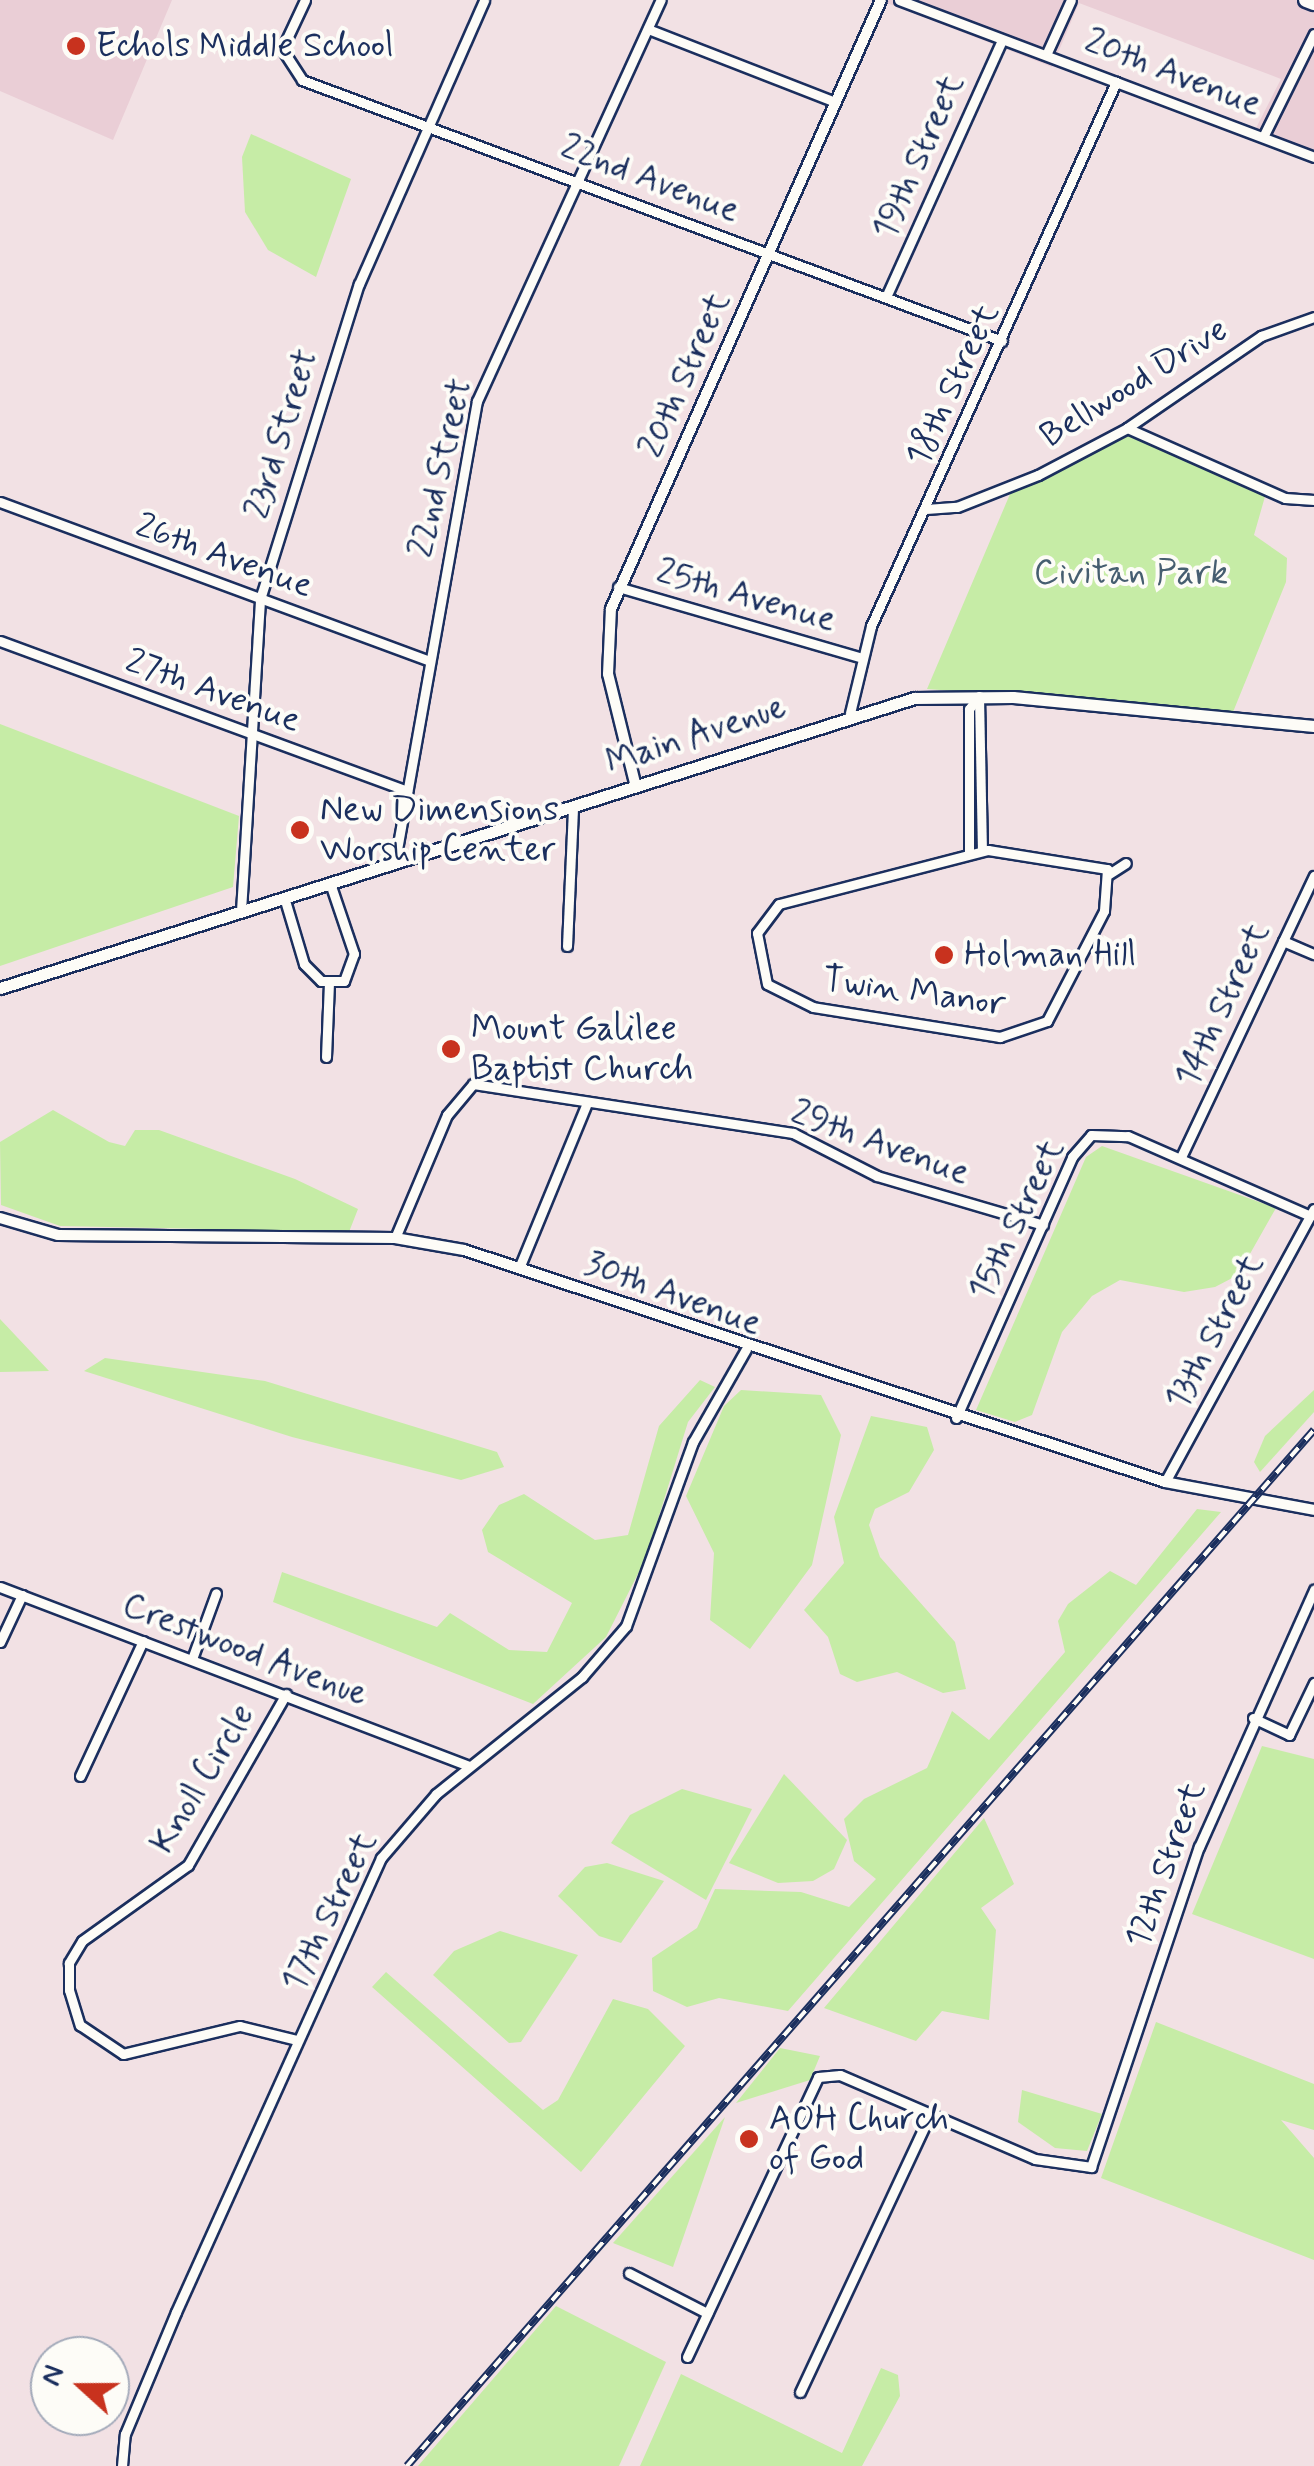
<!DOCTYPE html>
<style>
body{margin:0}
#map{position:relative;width:1314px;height:2466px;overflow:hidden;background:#f2e1e4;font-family:Mynerve,sans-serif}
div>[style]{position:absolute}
.built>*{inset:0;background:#eaced6}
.green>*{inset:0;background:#c6eca6}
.roads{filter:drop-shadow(2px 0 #1b2f5e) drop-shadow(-2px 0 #1b2f5e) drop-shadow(0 2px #1b2f5e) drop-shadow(0 -2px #1b2f5e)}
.minor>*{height:9px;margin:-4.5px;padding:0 4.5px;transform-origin:4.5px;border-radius:4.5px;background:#fdfcf7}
.tertiary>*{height:10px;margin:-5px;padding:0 5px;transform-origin:5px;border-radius:5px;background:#fdfcf7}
.secondary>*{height:11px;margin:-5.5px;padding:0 5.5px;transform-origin:5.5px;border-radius:5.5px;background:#fdfcf7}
.trunk>*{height:14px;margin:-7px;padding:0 7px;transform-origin:7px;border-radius:7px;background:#fdfcf7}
.rail>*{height:8px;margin-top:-4px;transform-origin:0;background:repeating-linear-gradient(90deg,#fdfcf7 0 11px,#1b2f5e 0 22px);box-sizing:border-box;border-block:2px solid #1b2f5e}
.dots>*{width:28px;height:28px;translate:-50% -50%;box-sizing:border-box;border:5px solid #fdfcf7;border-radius:50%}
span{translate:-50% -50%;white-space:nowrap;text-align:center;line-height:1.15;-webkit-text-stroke:8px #fdfcf7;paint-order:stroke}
.poi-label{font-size:35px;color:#1b2f5e}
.left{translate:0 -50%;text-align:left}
.street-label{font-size:35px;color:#1b2f5e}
.park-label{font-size:35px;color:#465e70}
.north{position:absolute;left:30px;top:2336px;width:100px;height:100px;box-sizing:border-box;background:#fdfcf7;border:2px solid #a3aaba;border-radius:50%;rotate:291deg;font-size:28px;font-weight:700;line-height:40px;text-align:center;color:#1b2f5e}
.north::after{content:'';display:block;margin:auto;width:35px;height:45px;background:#c8321e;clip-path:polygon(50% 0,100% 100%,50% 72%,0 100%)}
</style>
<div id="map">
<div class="built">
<i style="clip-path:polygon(0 0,172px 0,113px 140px,0 91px)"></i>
<i style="clip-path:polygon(879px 0,1314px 0,1314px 151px,1256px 128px,1281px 79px,1079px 3px,1052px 67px)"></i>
</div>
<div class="green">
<i style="clip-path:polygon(251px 134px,351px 179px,316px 277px,268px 250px,245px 212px,242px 157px)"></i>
<i style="clip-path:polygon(1126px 432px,1266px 493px,1254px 535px,1287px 558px,1286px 582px,1233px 712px,927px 689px,1013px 487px)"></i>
<i style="clip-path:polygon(0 724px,239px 816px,233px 887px,0 966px)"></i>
<i style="clip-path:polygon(53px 1110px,109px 1142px,125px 1146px,135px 1130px,159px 1130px,295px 1179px,358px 1209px,349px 1232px,60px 1226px,1px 1205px,0 1142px)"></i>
<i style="clip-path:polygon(1102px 1146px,1276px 1208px,1238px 1275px,1215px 1287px,1184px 1292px,1120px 1280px,1092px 1296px,1062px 1332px,1032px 1415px,1015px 1422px,976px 1410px,1086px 1157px)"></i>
<i style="clip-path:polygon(0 1319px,49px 1371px,0 1372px)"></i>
<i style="clip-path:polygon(105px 1358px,265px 1381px,497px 1452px,504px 1467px,461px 1480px,292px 1437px,84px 1371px)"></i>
<i style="clip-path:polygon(700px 1380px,715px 1387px,688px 1422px,646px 1558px,606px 1637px,533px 1704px,273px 1602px,282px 1572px,437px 1627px,450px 1613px,509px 1650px,547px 1652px,572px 1603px,488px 1552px,482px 1530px,499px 1505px,524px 1494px,595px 1540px,628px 1535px,659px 1426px)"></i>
<i style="clip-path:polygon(741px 1390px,821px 1395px,841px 1435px,812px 1565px,750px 1649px,710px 1620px,714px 1553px,686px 1496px,724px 1406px)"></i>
<i style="clip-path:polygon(1314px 1390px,1314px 1412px,1260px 1472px,1254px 1462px,1265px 1436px)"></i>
<i style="clip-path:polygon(871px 1416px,927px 1427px,934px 1450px,909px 1492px,875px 1509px,869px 1525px,880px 1557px,955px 1642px,966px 1689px,943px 1693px,897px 1672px,857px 1682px,840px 1674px,828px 1637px,804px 1610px,844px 1563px,834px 1517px)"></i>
<i style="clip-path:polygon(1197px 1509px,1221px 1512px,788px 2011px,719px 1998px,687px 2007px,653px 1991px,652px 1958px,697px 1928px,715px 1889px,801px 1892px,849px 1907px,876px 1879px,854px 1861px,844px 1819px,864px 1799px,927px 1768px,952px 1711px,989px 1740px,1065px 1652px,1058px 1621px,1068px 1604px,1110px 1571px,1136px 1585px)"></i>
<i style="clip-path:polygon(1262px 1746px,1314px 1759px,1314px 1959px,1192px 1914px)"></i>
<i style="clip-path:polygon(784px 1774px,847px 1840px,834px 1869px,813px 1881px,778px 1883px,729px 1863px)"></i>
<i style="clip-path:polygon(682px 1789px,752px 1809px,706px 1900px,611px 1843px,630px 1815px)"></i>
<i style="clip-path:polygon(984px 1818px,1014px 1884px,981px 1908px,996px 1930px,989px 2020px,942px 2011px,916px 2041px,824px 2008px)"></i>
<i style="clip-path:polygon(607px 1863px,664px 1881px,621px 1943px,599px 1936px,558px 1896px,585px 1867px)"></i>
<i style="clip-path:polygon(500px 1931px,578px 1955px,521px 2042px,509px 2043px,433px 1975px,454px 1951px)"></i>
<i style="clip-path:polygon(386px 1972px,543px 2110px,558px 2100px,613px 1999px,648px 2009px,685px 2046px,581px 2172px,372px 1987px)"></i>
<i style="clip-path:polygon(1156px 2022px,1314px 2084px,1314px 2130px,1281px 2120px,1314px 2158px,1314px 2260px,1101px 2178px)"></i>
<i style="clip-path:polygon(780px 2048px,820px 2056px,810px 2080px,736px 2103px)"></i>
<i style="clip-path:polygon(1022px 2090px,1102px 2114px,1087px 2151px,1055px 2148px,1018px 2122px)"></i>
<i style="clip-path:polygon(725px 2117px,673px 2267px,613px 2243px)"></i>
<i style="clip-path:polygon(556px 2306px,666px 2362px,619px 2466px,418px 2466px)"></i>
<i style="clip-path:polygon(881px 2368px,898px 2375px,900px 2396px,862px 2466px,640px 2466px,681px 2374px,842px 2453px)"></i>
</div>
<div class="roads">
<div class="minor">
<i style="left:305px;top:0;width:54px;rotate:115.1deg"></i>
<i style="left:282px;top:49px;width:37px;rotate:57deg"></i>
<i style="left:302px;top:80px;width:747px;rotate:20.45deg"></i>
<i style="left:899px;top:0;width:444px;rotate:20.7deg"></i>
<i style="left:648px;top:29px;width:201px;rotate:21.3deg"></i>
<i style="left:1046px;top:55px;width:60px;rotate:-65.6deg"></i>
<i style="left:1263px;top:137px;width:115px;rotate:-63.7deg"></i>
<i style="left:886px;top:297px;width:282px;rotate:-65.7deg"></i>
<i style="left:1127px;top:428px;width:173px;rotate:23.9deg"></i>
<i style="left:1285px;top:498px;width:29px;rotate:4deg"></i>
<i style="left:0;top:502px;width:458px;rotate:20.3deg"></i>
<i style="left:926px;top:509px;width:31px;rotate:-4deg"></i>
<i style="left:957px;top:507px;width:87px;rotate:-21.6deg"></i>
<i style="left:1038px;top:475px;width:101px;rotate:-27.8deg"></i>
<i style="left:1127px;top:428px;width:163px;rotate:-34.5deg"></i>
<i style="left:1261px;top:336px;width:56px;rotate:-19.7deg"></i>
<i style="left:618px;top:587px;width:251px;rotate:16.2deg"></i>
<i style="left:0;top:641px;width:434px;rotate:20.2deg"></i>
<i style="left:979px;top:696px;width:154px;rotate:88.9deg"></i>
<i style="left:850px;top:713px;width:89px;rotate:-76.4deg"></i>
<i style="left:871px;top:626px;width:597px;rotate:-65.75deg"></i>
<i style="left:988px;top:850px;width:121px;rotate:9.1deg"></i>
<i style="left:1107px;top:869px;width:42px;rotate:94.1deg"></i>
<i style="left:1104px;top:911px;width:124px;rotate:117.4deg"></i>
<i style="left:1047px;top:1021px;width:50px;rotate:161.2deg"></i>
<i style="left:1000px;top:1037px;width:189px;rotate:-170.9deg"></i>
<i style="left:813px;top:1007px;width:51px;rotate:-153.4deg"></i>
<i style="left:767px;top:984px;width:52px;rotate:-101.1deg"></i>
<i style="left:757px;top:933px;width:36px;rotate:-53deg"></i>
<i style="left:779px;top:904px;width:216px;rotate:-14.5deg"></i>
<i style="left:969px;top:851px;width:142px;rotate:-90deg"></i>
<i style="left:969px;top:709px;width:16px;rotate:-52deg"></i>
<i style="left:395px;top:861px;width:467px;rotate:-79.9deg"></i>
<i style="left:477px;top:401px;width:441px;rotate:-65.4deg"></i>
<i style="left:1109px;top:874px;width:20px;rotate:-33deg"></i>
<i style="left:284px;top:897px;width:70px;rotate:73.4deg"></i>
<i style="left:304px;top:964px;width:24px;rotate:45deg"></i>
<i style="left:321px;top:981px;width:23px"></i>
<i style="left:344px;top:981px;width:29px;rotate:-70deg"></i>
<i style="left:354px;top:954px;width:75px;rotate:-108.7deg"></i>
<i style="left:241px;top:911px;width:313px;rotate:-86.5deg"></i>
<i style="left:260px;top:599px;width:330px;rotate:-72.6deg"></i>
<i style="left:359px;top:284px;width:310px;rotate:-66.2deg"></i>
<i style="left:1283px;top:941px;width:34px;rotate:23deg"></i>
<i style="left:567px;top:946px;width:140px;rotate:-87.5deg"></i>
<i style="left:326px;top:1057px;width:75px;rotate:-87.7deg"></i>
<i style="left:1181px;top:1157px;width:311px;rotate:-64.7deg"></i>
<i style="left:395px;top:1238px;width:134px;rotate:-67.1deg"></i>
<i style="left:447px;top:1115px;width:40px;rotate:-50deg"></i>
<i style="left:473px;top:1084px;width:324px;rotate:8.7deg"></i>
<i style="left:793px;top:1133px;width:94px;rotate:27.1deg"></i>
<i style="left:877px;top:1176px;width:173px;rotate:16.4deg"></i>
<i style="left:519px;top:1268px;width:178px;rotate:-67.6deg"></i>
<i style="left:956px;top:1418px;width:286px;rotate:-66deg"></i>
<i style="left:1072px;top:1157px;width:29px;rotate:-49deg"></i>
<i style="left:1091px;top:1135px;width:37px;rotate:2deg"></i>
<i style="left:1128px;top:1136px;width:199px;rotate:23.7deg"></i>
<i style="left:1165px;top:1482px;width:311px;rotate:-61.4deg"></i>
<i style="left:0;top:1587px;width:502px;rotate:20.89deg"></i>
<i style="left:0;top:1642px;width:52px;rotate:-64.9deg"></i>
<i style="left:192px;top:1659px;width:70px;rotate:-70deg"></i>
<i style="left:286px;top:1694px;width:197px;rotate:119.8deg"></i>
<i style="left:188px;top:1865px;width:130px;rotate:144.4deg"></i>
<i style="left:82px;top:1941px;width:26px;rotate:121deg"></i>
<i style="left:69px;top:1963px;width:27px;rotate:90deg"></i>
<i style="left:69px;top:1990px;width:37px;rotate:73deg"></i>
<i style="left:80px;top:2025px;width:52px;rotate:34deg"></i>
<i style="left:123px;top:2054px;width:120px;rotate:-13.5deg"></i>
<i style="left:240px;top:2026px;width:59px;rotate:13.8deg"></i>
<i style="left:1253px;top:1718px;width:40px;rotate:25deg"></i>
<i style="left:1289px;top:1735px;width:58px;rotate:-64.3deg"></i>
<i style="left:80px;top:1776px;width:149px;rotate:-65deg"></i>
<i style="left:629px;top:2273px;width:88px;rotate:27.1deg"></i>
<i style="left:687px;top:2357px;width:309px;rotate:-64.9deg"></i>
<i style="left:818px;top:2077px;width:22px;rotate:-5deg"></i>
<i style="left:840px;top:2075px;width:212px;rotate:23.3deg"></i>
<i style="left:1035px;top:2159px;width:57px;rotate:8.1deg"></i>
<i style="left:1091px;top:2167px;width:338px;rotate:-71.4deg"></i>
<i style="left:1199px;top:1847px;width:282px;rotate:-65.9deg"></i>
<i style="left:800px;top:2392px;width:305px;rotate:-64.9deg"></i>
<i style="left:122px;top:2466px;width:32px;rotate:-85deg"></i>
<i style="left:125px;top:2434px;width:132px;rotate:-67.3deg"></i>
<i style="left:176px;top:2312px;width:498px;rotate:-65.7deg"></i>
<i style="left:381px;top:1858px;width:84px;rotate:-49.3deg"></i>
<i style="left:436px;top:1794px;width:187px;rotate:-38.7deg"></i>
<i style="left:582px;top:1677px;width:67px;rotate:-49.2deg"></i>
<i style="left:626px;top:1626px;width:196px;rotate:-70deg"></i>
<i style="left:693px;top:1442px;width:107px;rotate:-60.3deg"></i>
</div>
<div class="tertiary">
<i style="left:635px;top:783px;width:112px;rotate:-103.9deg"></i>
<i style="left:608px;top:674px;width:65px;rotate:-87.4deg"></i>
<i style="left:611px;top:609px;width:666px;rotate:-66.09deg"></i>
<i style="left:0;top:1218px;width:60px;rotate:16.3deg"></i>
<i style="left:58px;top:1235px;width:337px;rotate:0.5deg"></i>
<i style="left:395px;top:1238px;width:70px;rotate:9.9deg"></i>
<i style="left:464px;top:1250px;width:738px;rotate:18.31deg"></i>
<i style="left:1165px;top:1482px;width:152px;rotate:10.6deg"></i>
</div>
<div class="secondary">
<i style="left:0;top:988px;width:959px;rotate:-17.6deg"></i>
<i style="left:914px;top:698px;width:99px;rotate:-0.6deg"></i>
<i style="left:1013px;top:697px;width:302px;rotate:5.5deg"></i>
</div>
<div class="trunk">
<i style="left:1306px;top:0;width:9px;rotate:21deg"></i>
</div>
</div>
<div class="rail">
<i style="left:407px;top:2466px;width:1377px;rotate:-48.8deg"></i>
</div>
<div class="dots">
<i style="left:76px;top:46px;background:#c8321e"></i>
<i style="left:300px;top:830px;background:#c8321e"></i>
<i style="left:944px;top:955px;background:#c8321e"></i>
<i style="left:451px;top:1049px;background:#c8321e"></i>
<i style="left:749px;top:2139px;background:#c8321e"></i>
</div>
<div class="poi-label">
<span class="left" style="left:96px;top:46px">Echols Middle School</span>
<span class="left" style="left:320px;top:830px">New Dimensions<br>Worship Center</span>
<span class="left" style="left:964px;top:955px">Holman Hill</span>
<span class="left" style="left:471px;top:1049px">Mount Galilee<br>Baptist Church</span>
<span class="left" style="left:769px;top:2139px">AOH Church<br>of God</span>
</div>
<div class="street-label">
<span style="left:1173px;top:73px;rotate:21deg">20th Avenue</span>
<span style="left:919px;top:157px;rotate:-66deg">19th Street</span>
<span style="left:650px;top:179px;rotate:21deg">22nd Avenue</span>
<span style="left:685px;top:375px;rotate:-66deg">20th Street</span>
<span style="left:1134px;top:383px;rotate:-32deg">Bellwood Drive</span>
<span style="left:953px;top:385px;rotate:-65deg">18th Street</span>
<span style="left:282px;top:434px;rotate:-73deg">23rd Street</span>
<span style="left:441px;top:468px;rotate:-77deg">22nd Street</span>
<span style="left:224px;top:556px;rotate:20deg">26th Avenue</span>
<span style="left:746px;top:596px;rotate:16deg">25th Avenue</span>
<span style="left:213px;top:691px;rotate:20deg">27th Avenue</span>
<span style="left:696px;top:735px;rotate:-18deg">Main Avenue</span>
<span style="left:914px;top:992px;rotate:8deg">Twin Manor</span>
<span style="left:1223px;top:1005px;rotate:-65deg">14th Street</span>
<span style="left:880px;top:1143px;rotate:20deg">29th Avenue</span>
<span style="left:1017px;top:1220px;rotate:-64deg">15th Street</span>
<span style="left:673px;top:1294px;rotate:20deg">30th Avenue</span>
<span style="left:1215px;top:1332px;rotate:-62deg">13th Street</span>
<span style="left:245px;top:1650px;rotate:21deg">Crestwood Avenue</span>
<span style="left:203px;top:1779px;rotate:-59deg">Knoll Circle</span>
<span style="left:1166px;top:1865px;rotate:-70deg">12th Street</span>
<span style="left:330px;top:1912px;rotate:-64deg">17th Street</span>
</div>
<div class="park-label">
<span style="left:1131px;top:573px">Civitan Park</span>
</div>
<div class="north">N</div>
</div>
